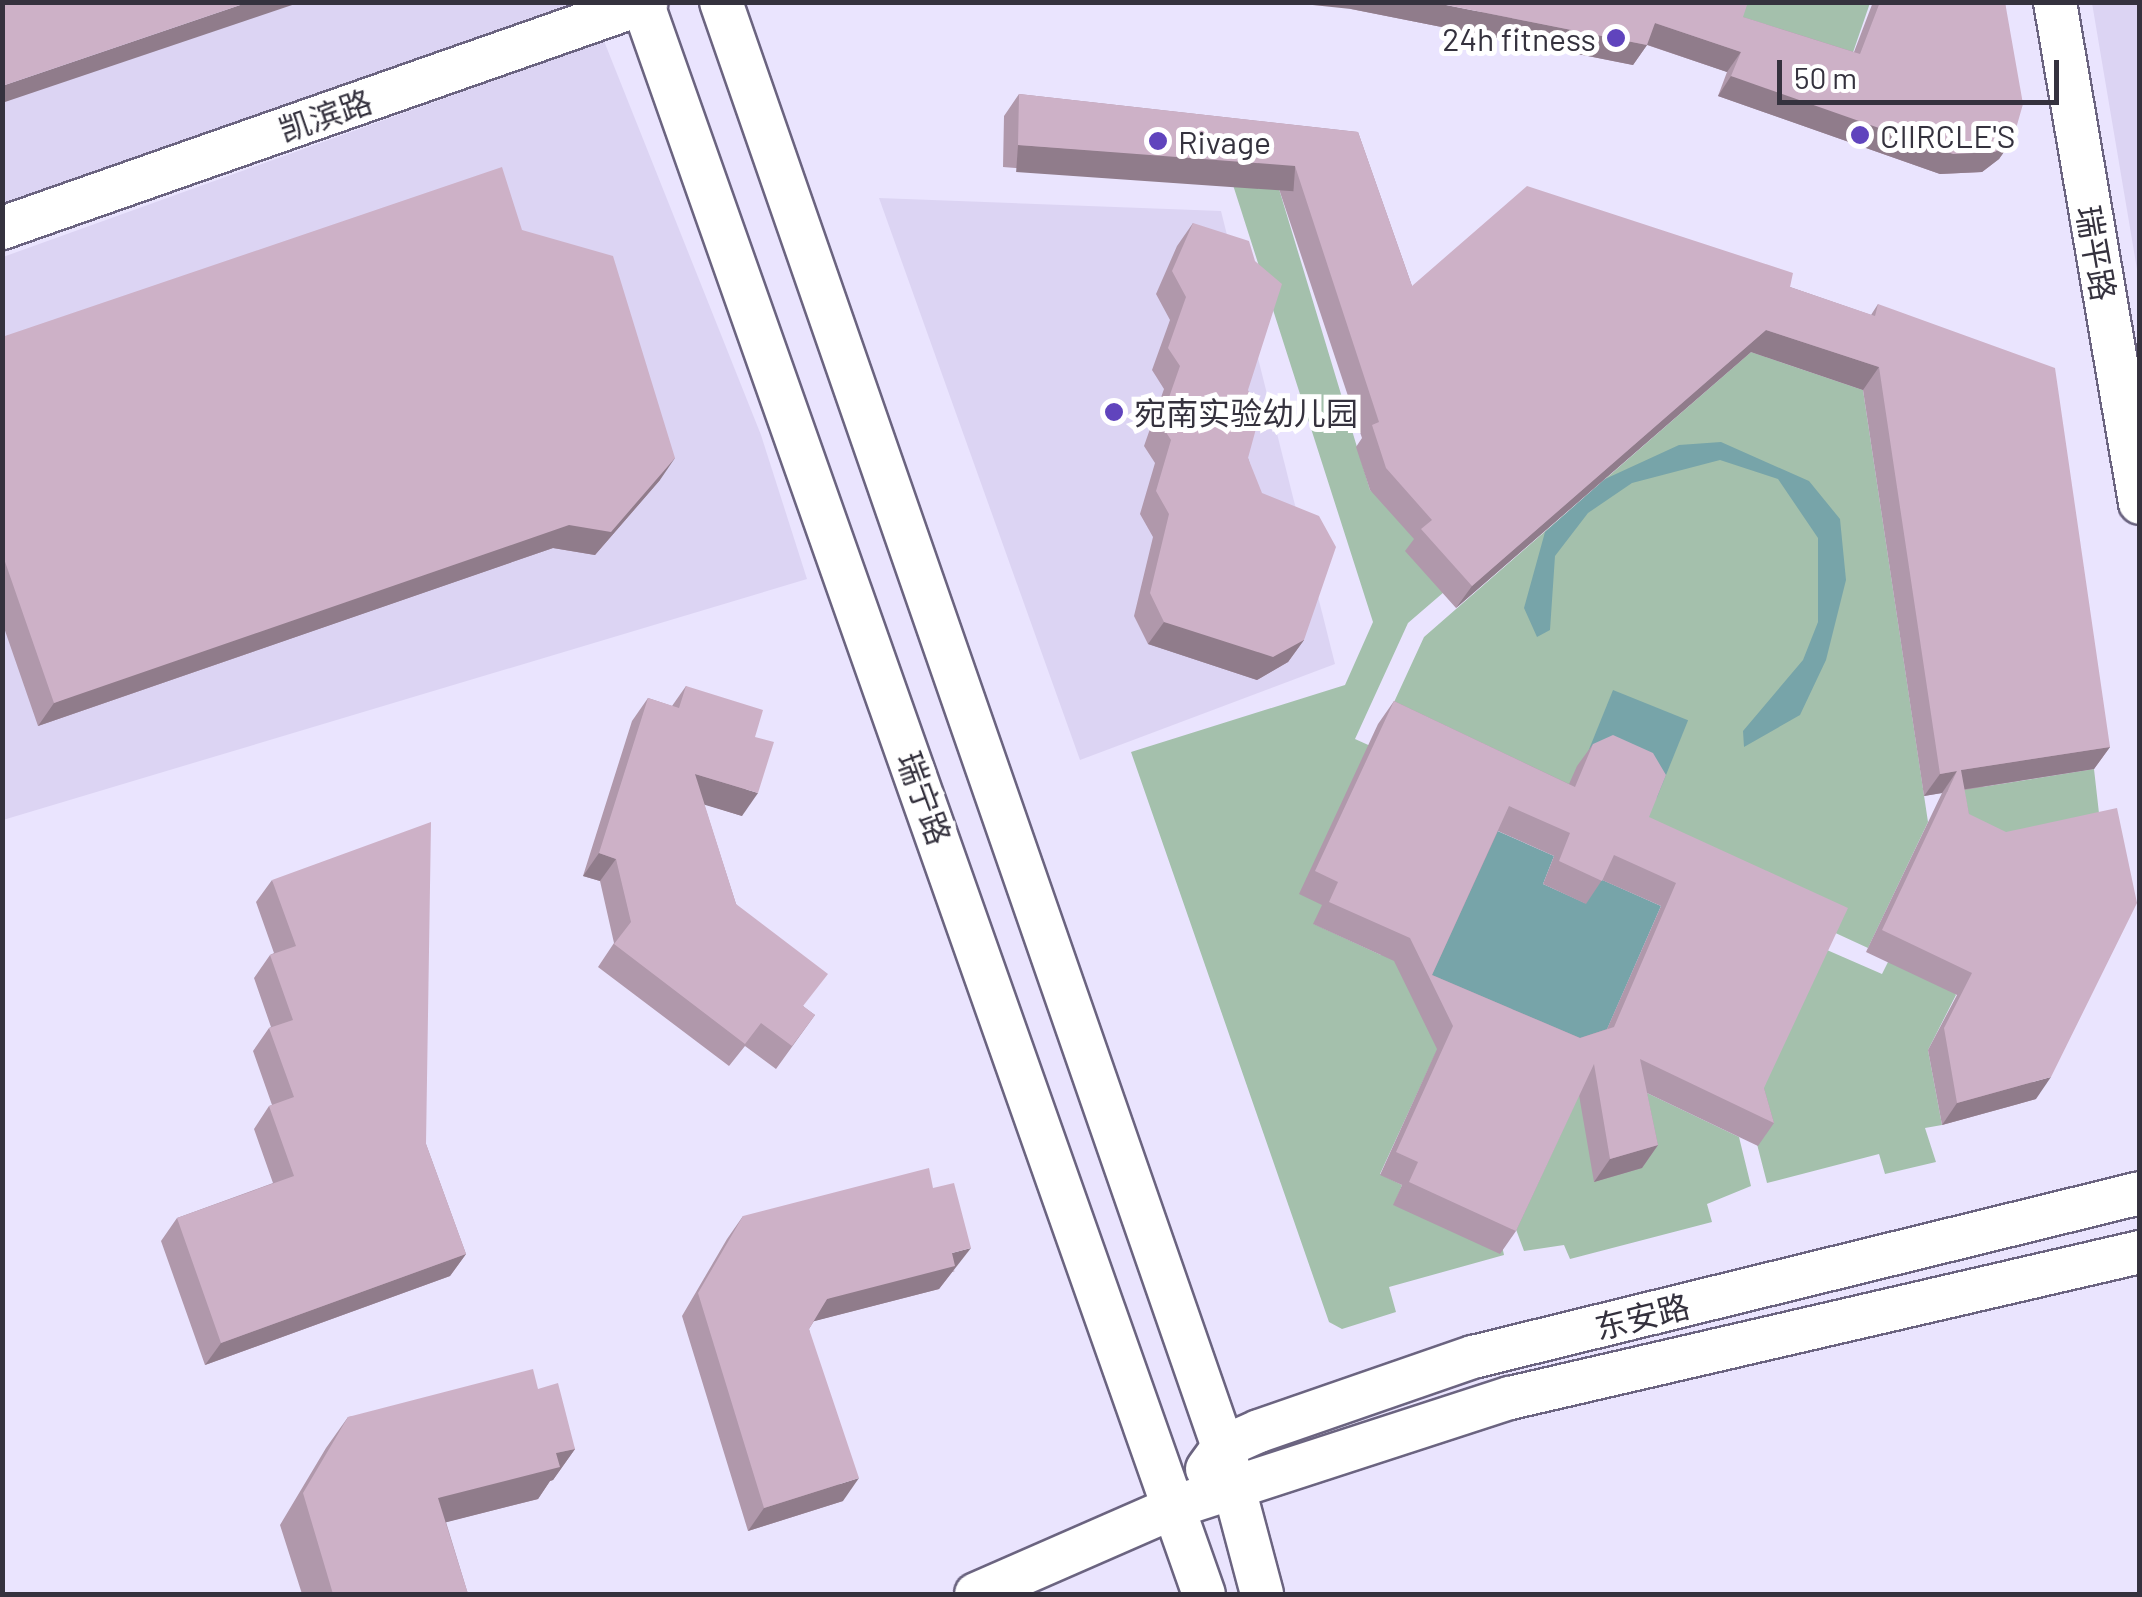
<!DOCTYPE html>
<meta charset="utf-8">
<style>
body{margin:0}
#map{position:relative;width:2142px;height:1597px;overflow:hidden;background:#eae4fe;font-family:Barlow,"Noto Sans SC",sans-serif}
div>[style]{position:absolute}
.built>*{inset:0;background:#dcd4f3}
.green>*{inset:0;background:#a4c0ac}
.water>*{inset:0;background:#77a4a9;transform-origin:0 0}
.roads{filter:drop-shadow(2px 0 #6b6480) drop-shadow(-2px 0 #6b6480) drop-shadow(0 2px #6b6480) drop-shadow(0 -2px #6b6480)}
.minor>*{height:42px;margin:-21px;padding:0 21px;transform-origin:21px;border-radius:21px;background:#fff}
.wall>*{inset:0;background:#b098ab}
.shaded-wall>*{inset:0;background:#907c8b;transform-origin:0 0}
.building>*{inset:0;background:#cdb1c7}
.dots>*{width:28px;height:28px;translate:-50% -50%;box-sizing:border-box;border:5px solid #fff;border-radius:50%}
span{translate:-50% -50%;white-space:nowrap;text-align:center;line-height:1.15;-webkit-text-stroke:10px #fff;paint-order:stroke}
.poi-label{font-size:32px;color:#35323e}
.right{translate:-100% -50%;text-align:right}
.left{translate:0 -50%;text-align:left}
.street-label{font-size:32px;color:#35323e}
.frame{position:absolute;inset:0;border:5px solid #35323e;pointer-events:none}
.scale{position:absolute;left:1777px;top:60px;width:282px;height:45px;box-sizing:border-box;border:5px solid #35323e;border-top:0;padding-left:12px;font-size:30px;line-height:35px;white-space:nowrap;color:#35323e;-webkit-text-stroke:8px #fff;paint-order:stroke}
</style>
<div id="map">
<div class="built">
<i style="clip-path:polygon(2px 3px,580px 3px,3px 222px)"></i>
<i style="clip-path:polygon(2092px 3px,2139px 3px,2139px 281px)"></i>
<i style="clip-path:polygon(604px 41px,761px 435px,807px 579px,3px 820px,3px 257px)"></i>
<i style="clip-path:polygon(879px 198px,1221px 211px,1335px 664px,1080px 760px)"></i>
</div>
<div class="green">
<i style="clip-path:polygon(1678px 3px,1870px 3px,1849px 64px)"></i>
<i style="clip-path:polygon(1233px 185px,1279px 189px,1370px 490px,1473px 567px,1408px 623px,1355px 739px,1448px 781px,1314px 924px,1381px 955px,1390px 936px,1439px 1046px,1380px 1174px,1402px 1185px,1394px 1205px,1498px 1227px,1504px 1255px,1389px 1287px,1396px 1312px,1342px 1329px,1329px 1322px,1131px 752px,1345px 685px,1373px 622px)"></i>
<i style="clip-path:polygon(1751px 352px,1863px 390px,1928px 822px,1868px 948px,1682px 862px,1551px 829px,1383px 726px,1424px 637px)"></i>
<i style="clip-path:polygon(1935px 731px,1982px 787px,2094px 769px,2101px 831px,2017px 848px,1952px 827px)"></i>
<i style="clip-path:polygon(1905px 928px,1956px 995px,1928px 1050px,1942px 1125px,1925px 1128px,1936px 1162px,1885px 1174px,1879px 1154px,1767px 1183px,1750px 1117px,1804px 940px,1882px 974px)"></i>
<i style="clip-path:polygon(1624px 1082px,1739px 1137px,1751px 1186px,1707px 1204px,1712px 1222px,1570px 1259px,1564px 1245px,1524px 1251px,1514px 1224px,1578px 1087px)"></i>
</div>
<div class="water">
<i style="clip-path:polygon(1721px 442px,1809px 481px,1840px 519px,1846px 580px,1826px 660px,1800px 715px,1744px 747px,1743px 731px,1803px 660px,1818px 622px,1818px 538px,1778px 479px,1720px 460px,1632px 483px,1588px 513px,1555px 556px,1550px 630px,1537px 637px,1524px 608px,1545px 532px,1605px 479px,1679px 445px)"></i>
<i style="left:1613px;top:690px;width:81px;height:84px;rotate:22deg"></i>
<i style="clip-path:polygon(1493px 829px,1554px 856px,1543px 884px,1585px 903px,1598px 878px,1661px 906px,1598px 1050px,1426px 975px)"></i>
</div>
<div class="roads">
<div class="minor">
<i style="left:642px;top:2px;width:1688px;rotate:70.56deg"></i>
<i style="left:721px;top:2px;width:1530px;rotate:70.84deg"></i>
<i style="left:1223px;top:1447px;width:152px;rotate:75.1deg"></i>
<i style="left:2055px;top:2px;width:508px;rotate:80.37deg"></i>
<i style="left:2px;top:228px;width:683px;rotate:-19.31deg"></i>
<i style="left:1207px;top:1469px;width:27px;rotate:-54deg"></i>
<i style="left:1223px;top:1447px;width:39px;rotate:-24deg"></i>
<i style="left:1259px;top:1431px;width:226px;rotate:-19.1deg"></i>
<i style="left:1473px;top:1357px;width:687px;rotate:-13.81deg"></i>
<i style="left:976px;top:1594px;width:223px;rotate:-23.6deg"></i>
<i style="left:1180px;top:1505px;width:347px;rotate:-18deg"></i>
<i style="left:1510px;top:1398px;width:647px;rotate:-13.05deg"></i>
</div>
</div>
<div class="wall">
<i style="clip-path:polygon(1873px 2px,2005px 2px,2013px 139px,1999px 159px,1982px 172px,1940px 174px,1718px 96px,1727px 72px,1647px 45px,1633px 65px,1351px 9px,1743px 17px,1854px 52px)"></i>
<i style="clip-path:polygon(1019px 94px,1358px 132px,1412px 286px,1790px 287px,1871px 315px,1878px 304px,2110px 747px,2094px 769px,1964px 790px,1969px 814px,2036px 1099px,1942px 1125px,1928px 1050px,1957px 995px,1866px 952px,1942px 793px,1924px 796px,1863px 390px,1751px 352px,1456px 608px,1405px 551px,1414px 539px,1370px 490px,1356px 447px,1362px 438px,1279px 189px,1003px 167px,1004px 116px)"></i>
<i style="clip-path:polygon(1193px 223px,1248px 390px,1248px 458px,1304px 640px,1288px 662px,1257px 680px,1148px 644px,1134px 616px,1153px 537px,1140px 514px,1155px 463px,1144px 446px,1164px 389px,1152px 370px,1170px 320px,1156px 294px,1177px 246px)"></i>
<i style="clip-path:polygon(522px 230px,660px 480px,595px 555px,553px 548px,38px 726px,2px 622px,2px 337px)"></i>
<i style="clip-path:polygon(686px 686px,755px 737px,742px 816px,704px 804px,736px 904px,804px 1007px,815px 1015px,776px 1069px,745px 1046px,729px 1066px,598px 967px,614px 943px,600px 881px,583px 876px,632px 721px,648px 698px,672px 706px)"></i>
<i style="clip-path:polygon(evenodd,1394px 701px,1569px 784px,1577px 766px,1593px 744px,1649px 817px,1764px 1088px,1774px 1123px,1758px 1146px,1647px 1093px,1658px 1145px,1642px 1168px,1594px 1182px,1579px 1095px,1516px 1231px,1500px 1254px,1393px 1205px,1402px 1185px,1380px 1175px,1437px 1049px,1394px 961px,1313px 924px,1322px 905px,1299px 894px,1378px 724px,1394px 701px,1498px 831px,1554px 856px,1543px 884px,1586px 904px,1602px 880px,1661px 906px,1607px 1029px,1580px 1038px,1432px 975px,1498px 831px)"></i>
<i style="clip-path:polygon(272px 880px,426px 1144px,466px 1254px,450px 1276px,205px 1365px,161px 1241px,177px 1218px,273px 1183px,254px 1129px,269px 1106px,272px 1105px,253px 1051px,269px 1028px,271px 1027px,254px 978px,270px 955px,274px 953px,256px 902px)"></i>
<i style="clip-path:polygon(743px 1216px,955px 1271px,952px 1272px,939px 1289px,814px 1321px,809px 1329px,843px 1501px,748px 1531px,682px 1316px,727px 1239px)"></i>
<i style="clip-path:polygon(538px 1389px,575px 1449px,553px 1480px,550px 1481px,538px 1499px,446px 1522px,468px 1594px,302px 1594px,280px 1525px,326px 1448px,348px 1417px)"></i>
</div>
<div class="shaded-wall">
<i style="clip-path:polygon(249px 2px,301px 2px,2px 103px,2px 86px)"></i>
<i style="clip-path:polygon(1284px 2px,1431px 2px,1647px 45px,1633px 65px,1351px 9px)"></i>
<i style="clip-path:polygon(1655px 23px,1741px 52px,1727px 72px,1642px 43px)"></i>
<i style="clip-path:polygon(1731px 76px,2013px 139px,1999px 159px,1982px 172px,1940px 174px,1718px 96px)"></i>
<i style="left:1018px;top:145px;width:278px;height:27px;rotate:4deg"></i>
<i style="clip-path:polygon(1766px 330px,1879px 367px,1863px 390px,1751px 352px,1456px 608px,1472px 586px)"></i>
<i style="clip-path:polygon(675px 458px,660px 480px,595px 555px,553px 548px,38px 726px,54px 703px)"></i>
<i style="clip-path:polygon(1164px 622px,1304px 640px,1288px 662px,1257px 680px,1148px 644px)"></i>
<i style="clip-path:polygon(2110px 747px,2094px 769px,1947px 792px,1961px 770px)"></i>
<i style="clip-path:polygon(1957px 771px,1942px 793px,1924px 796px,1940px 774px)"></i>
<i style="clip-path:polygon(695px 774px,758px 793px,742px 816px,679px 797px)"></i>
<i style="clip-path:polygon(599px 853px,616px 859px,600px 881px,583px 876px)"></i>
<i style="clip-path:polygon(2051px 1077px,2036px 1099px,1942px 1125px,1957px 1103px)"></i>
<i style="clip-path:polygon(1658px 1145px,1642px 1168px,1594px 1182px,1610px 1159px)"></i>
<i style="clip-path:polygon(971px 1248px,939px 1289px,811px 1322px,827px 1299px,952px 1253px)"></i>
<i style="clip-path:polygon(466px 1254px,450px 1276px,205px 1365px,221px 1343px)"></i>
<i style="clip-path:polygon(575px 1449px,553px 1480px,550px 1481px,538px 1499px,416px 1530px,438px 1498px,556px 1453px)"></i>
<i style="clip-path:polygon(859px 1478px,843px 1501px,748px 1531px,764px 1508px)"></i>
</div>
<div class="building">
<i style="clip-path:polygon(2px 2px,249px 2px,2px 86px)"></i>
<i style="clip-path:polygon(1431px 2px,1748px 2px,1743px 17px,1860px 54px,1880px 2px,2005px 2px,2023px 104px,2013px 139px,1995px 152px,1953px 154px,1731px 76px,1741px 52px,1655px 23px,1647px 45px)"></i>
<i style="clip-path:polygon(1019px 94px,1358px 132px,1412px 286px,1527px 186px,1793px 273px,1790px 287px,1875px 316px,1878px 304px,2055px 368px,2110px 747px,1961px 770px,1969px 814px,2006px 832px,2117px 808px,2137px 903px,2051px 1077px,1957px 1103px,1944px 1028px,1972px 973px,1882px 930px,1957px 771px,1940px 774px,1879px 367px,1766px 330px,1472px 586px,1421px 529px,1432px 520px,1386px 468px,1372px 425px,1379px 422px,1295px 166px,1018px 145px)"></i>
<i style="clip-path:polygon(502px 167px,522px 230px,613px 256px,675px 458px,611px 532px,569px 525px,54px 703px,2px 553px,2px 337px)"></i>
<i style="clip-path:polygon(1193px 223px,1249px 241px,1255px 261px,1282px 284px,1248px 390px,1260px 414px,1248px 458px,1262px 493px,1319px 516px,1336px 547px,1304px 640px,1273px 657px,1164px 622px,1150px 593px,1169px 514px,1156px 491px,1171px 440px,1160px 423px,1180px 366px,1168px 348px,1186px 297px,1172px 271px)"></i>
<i style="clip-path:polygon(686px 686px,763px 710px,755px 737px,774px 742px,758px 793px,695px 774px,736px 904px,828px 974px,803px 1006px,815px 1015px,792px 1046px,761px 1023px,745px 1044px,614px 944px,631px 922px,616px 859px,599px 853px,648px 698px,679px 708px)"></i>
<i style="clip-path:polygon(evenodd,1394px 701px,1575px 787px,1593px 744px,1613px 735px,1653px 753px,1666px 775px,1649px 817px,1848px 908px,1764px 1088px,1774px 1123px,1640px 1059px,1658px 1145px,1610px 1159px,1594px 1064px,1516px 1231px,1409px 1182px,1418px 1162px,1396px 1152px,1453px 1026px,1410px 938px,1329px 902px,1338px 882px,1315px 871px,1394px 701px,1509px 806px,1570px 833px,1559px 861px,1602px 881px,1614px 855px,1676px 883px,1614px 1027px,1580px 1038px,1432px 975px,1509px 806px)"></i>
<i style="clip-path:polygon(431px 822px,426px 1144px,466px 1254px,221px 1343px,177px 1218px,294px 1176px,269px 1106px,294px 1097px,269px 1028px,293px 1020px,270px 955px,296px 946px,272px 880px)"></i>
<i style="clip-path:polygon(929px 1168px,933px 1188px,954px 1183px,971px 1248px,952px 1253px,955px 1266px,827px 1299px,809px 1329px,859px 1478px,764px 1508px,698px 1293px,743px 1216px)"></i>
<i style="clip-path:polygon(533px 1369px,538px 1389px,558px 1383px,575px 1449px,556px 1453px,560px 1467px,438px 1498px,468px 1594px,333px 1594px,303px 1493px,348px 1417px)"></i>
</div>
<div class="dots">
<i style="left:1616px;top:38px;background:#6044bd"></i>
<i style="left:1860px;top:135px;background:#6044bd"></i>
<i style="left:1158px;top:141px;background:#6044bd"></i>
<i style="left:1114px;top:412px;background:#6044bd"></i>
</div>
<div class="poi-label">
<span class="right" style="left:1596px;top:38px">24h fitness</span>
<span class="left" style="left:1880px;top:135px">CIIRCLE'S</span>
<span class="left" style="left:1178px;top:141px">Rivage</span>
<span class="left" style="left:1134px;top:412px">宛南实验幼儿园</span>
</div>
<div class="street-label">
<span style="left:325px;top:115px;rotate:-19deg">凯滨路</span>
<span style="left:2097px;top:253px;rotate:80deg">瑞平路</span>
<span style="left:925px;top:798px;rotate:70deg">瑞宁路</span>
<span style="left:1642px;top:1316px;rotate:-14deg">东安路</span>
</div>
<div class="frame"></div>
<div class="scale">50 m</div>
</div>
